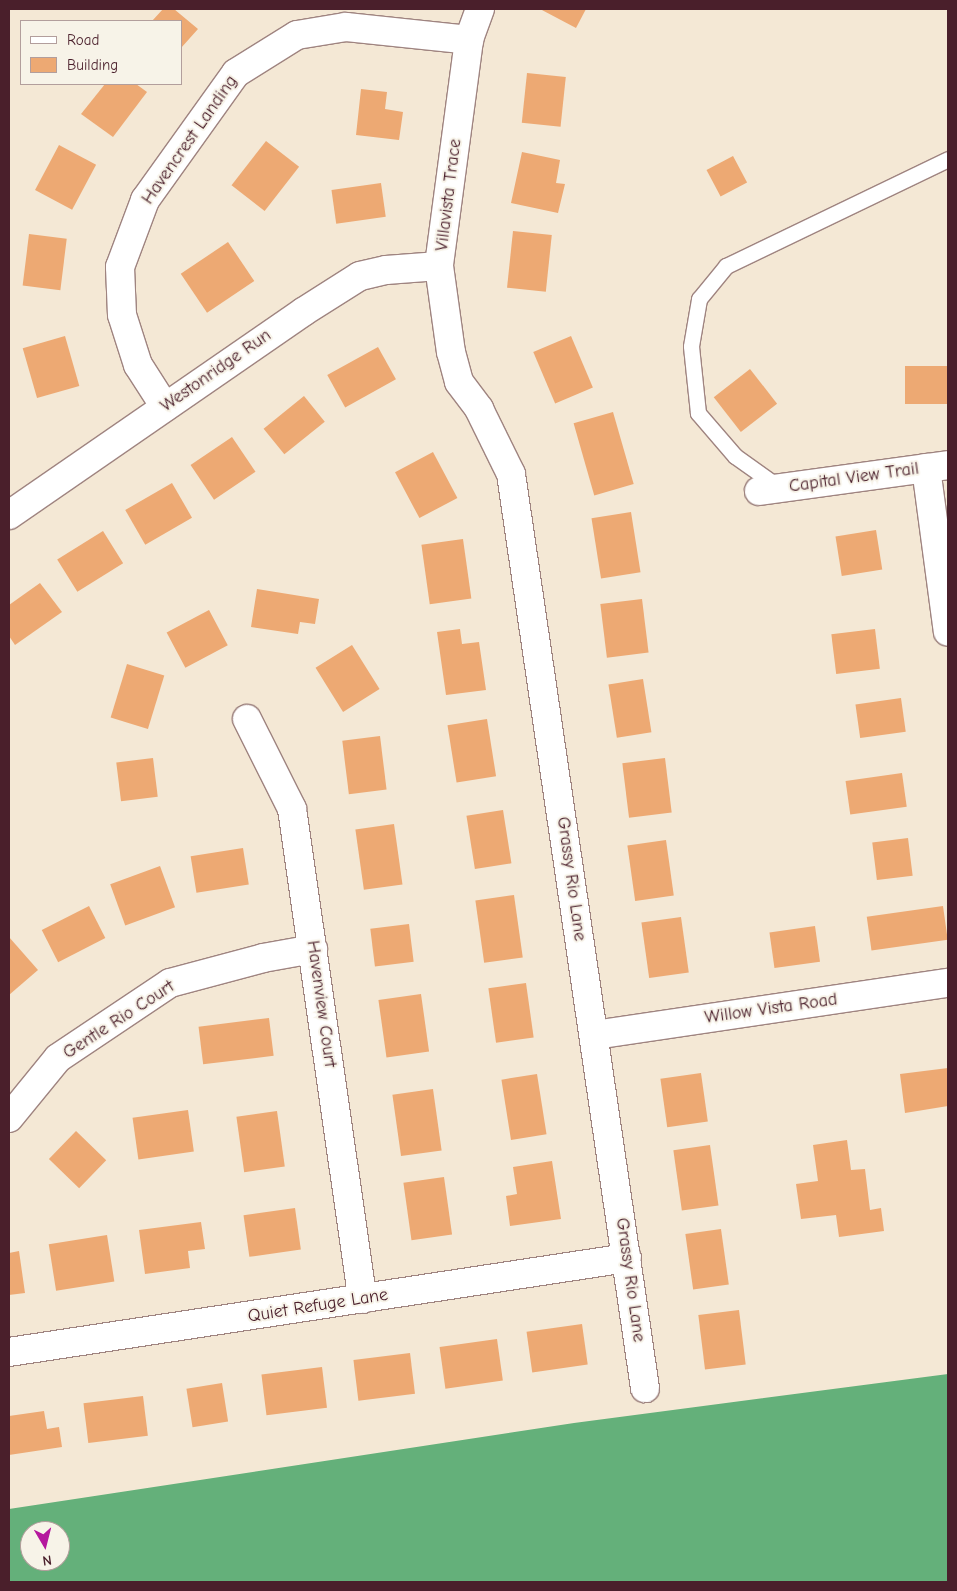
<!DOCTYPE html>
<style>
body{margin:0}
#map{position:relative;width:957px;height:1591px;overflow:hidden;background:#f4e8d5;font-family:"Comic Neue",sans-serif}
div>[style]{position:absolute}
.forest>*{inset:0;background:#64b07a}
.building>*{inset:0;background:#eda973;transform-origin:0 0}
.roads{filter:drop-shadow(1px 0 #9f8480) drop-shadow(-1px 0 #9f8480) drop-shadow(0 1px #9f8480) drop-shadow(0 -1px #9f8480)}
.lane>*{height:15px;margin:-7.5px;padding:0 7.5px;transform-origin:7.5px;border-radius:7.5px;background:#fff}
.street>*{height:28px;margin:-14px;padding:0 14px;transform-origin:14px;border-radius:14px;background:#fff}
span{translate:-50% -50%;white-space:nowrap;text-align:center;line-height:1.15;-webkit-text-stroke:4px #f7f3e8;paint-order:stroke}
.street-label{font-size:18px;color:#4a1f2b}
.frame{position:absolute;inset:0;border:10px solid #4a1f2b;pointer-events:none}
.legend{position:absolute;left:20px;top:20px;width:162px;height:65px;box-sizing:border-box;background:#f7f3e8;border:1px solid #b29e9c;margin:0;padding:6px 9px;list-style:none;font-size:15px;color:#4a1f2b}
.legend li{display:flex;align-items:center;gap:10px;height:25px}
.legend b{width:25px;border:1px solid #b29e9c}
.north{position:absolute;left:20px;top:1521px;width:50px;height:50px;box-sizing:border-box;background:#f7f3e8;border:1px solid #b29e9c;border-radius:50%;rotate:172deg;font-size:14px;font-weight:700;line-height:20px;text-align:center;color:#4a1f2b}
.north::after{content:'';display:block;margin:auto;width:18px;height:22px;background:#b5179e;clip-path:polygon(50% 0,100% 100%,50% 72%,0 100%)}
</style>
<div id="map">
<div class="forest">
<i style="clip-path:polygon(evenodd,948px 1374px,948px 1582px,9px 1582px,9px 1509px,574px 1423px,948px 1374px,30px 1531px,60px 1531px,60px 1561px,30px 1561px,30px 1531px)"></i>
</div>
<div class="building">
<i style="clip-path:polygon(163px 9px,174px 9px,198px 29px,181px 48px,181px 21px,152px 21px)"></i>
<i style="clip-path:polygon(540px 9px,586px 9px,576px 28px)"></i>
<i style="left:527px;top:73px;width:39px;height:50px;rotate:6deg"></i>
<i style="clip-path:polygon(105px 84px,136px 84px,147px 92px,113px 137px,81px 114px)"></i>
<i style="clip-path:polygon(361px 89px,387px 92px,385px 109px,403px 112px,399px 140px,356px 135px)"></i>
<i style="left:266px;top:141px;width:42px;height:56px;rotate:38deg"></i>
<i style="left:59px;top:145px;width:42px;height:51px;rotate:28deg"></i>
<i style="clip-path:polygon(522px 152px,560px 160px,556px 183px,565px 184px,558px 213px,511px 203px)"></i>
<i style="left:733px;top:156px;width:30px;height:30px;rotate:62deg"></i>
<i style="left:381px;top:183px;width:34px;height:50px;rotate:82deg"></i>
<i style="left:513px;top:231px;width:39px;height:57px;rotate:6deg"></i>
<i style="left:29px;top:234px;width:38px;height:52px;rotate:7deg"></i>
<i style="left:228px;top:242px;width:47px;height:57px;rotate:56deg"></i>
<i style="left:65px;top:336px;width:52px;height:44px;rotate:74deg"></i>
<i style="left:571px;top:336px;width:56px;height:41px;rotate:67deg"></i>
<i style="left:378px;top:347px;width:37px;height:58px;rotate:61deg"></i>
<i style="left:948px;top:366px;width:38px;height:43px;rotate:90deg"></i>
<i style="left:750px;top:369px;width:44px;height:46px;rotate:52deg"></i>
<i style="left:304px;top:396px;width:33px;height:52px;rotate:51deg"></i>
<i style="left:613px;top:412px;width:75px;height:41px;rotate:74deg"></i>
<i style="left:232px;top:437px;width:42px;height:50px;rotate:56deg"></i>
<i style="left:433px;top:452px;width:52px;height:43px;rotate:62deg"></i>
<i style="left:172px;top:483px;width:40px;height:54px;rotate:60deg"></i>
<i style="left:631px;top:512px;width:61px;height:40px;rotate:81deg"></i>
<i style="left:876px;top:530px;width:40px;height:41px;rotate:81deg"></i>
<i style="left:103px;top:531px;width:38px;height:54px;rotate:58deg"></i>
<i style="left:463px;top:539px;width:60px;height:42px;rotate:82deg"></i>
<i style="clip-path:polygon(40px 583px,62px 612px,15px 645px,9px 636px,9px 605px)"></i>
<i style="clip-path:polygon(257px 589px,319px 599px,315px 624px,300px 622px,298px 634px,251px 627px)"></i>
<i style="left:642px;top:599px;width:54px;height:42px;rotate:83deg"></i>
<i style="left:209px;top:610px;width:40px;height:48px;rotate:62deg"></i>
<i style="clip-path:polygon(460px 629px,462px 644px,479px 642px,486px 690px,446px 695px,437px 632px)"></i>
<i style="left:875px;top:629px;width:40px;height:44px;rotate:83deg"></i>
<i style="left:352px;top:645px;width:52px;height:43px;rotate:58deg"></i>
<i style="left:127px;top:664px;width:39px;height:56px;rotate:17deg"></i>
<i style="left:643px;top:679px;width:54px;height:35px;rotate:81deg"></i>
<i style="left:901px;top:698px;width:34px;height:46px;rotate:82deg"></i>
<i style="left:487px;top:719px;width:58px;height:40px;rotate:81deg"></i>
<i style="left:380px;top:736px;width:54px;height:38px;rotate:83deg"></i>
<i style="left:153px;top:758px;width:39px;height:37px;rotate:83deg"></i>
<i style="left:665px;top:758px;width:55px;height:43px;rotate:83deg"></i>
<i style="left:902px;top:773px;width:34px;height:57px;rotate:82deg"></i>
<i style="left:503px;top:810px;width:54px;height:37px;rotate:81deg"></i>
<i style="left:394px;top:824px;width:61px;height:39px;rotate:82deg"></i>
<i style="left:908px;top:838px;width:38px;height:36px;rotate:83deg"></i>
<i style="left:666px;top:840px;width:56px;height:39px;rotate:82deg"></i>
<i style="left:243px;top:848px;width:37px;height:53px;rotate:81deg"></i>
<i style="left:160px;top:866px;width:44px;height:53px;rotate:70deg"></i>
<i style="left:514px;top:895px;width:63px;height:39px;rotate:82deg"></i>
<i style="left:89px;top:906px;width:36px;height:53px;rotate:63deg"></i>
<i style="left:943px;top:906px;width:34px;height:77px;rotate:82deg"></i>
<i style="left:681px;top:917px;width:56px;height:40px;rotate:82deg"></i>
<i style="left:409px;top:924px;width:38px;height:39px;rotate:83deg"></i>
<i style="left:815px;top:926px;width:36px;height:46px;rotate:82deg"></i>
<i style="clip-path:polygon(9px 937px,38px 970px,9px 995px)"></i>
<i style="left:526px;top:983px;width:55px;height:38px;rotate:82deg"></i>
<i style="left:421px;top:994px;width:58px;height:43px;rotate:82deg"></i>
<i style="left:269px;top:1018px;width:38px;height:71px;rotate:83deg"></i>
<i style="clip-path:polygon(948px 1068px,948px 1106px,905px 1113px,900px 1074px)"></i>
<i style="left:701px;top:1073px;width:49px;height:41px;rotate:82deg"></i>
<i style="left:537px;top:1074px;width:61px;height:36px;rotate:81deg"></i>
<i style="left:433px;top:1089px;width:62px;height:41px;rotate:82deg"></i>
<i style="left:188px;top:1110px;width:42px;height:56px;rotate:82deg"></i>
<i style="left:277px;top:1111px;width:56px;height:41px;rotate:82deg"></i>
<i style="left:76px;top:1131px;width:42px;height:39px;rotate:44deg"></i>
<i style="clip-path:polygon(847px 1140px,851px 1170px,865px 1169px,870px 1210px,881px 1208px,884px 1231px,839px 1237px,836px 1215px,801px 1219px,796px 1184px,818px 1181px,813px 1145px)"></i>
<i style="left:710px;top:1145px;width:61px;height:37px;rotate:82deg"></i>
<i style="clip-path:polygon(552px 1161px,561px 1219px,510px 1226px,506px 1196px,517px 1194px,513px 1167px)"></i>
<i style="left:444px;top:1177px;width:58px;height:41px;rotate:82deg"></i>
<i style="left:295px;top:1208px;width:42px;height:52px;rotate:82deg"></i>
<i style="clip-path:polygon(201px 1222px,205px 1249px,188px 1251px,190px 1268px,145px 1274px,139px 1230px)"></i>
<i style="left:721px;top:1229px;width:56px;height:36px;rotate:82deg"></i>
<i style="left:107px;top:1235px;width:47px;height:59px;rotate:81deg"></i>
<i style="clip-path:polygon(19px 1251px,25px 1293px,9px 1295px,9px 1253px)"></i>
<i style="left:739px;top:1310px;width:55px;height:41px;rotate:83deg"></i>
<i style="left:582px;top:1324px;width:41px;height:56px;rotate:82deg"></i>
<i style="left:497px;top:1339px;width:42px;height:58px;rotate:82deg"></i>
<i style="left:410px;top:1353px;width:41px;height:57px;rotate:83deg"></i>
<i style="left:322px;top:1367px;width:41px;height:61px;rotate:83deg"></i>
<i style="left:222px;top:1383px;width:39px;height:36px;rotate:81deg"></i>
<i style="left:143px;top:1396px;width:40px;height:60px;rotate:83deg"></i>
<i style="clip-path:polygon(44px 1411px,47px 1429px,59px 1427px,62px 1447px,9px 1455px,9px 1416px)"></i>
</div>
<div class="roads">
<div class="lane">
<i style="left:780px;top:488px;width:55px;rotate:-144.6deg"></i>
<i style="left:735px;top:456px;width:57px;rotate:-130.7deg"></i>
<i style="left:698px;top:413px;width:67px;rotate:-96deg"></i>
<i style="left:691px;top:346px;width:48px;rotate:-80.3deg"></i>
<i style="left:699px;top:299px;width:43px;rotate:-50.7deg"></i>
<i style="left:726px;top:266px;width:246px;rotate:-25.7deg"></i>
</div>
<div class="street">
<i style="left:480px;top:9px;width:33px;rotate:110deg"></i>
<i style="left:469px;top:40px;width:228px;rotate:97.6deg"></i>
<i style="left:439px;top:266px;width:87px;rotate:82.1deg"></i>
<i style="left:451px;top:352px;width:31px;rotate:75deg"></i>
<i style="left:459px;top:382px;width:34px;rotate:53deg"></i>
<i style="left:479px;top:409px;width:72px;rotate:63.8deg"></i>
<i style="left:511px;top:474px;width:924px;rotate:81.66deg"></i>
<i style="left:165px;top:407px;width:50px;rotate:-122.7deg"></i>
<i style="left:138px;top:365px;width:52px;rotate:-107.7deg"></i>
<i style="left:122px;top:315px;width:48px;rotate:-92.4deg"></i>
<i style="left:120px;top:267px;width:72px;rotate:-69.5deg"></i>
<i style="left:145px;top:200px;width:156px;rotate:-54.4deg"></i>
<i style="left:236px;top:73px;width:72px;rotate:-31.9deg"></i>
<i style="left:297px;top:35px;width:50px;rotate:-9.3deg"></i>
<i style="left:346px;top:27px;width:124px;rotate:6deg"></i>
<i style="left:926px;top:468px;width:165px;rotate:82.4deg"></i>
<i style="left:759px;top:491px;width:191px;rotate:-7.8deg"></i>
<i style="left:9px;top:515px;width:357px;rotate:-34.6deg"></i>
<i style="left:303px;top:312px;width:67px;rotate:-32.3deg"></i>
<i style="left:360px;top:276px;width:27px;rotate:-13deg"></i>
<i style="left:386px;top:270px;width:53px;rotate:-4.3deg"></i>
<i style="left:247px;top:719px;width:101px;rotate:63.4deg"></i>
<i style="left:292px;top:809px;width:495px;rotate:81.8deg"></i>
<i style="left:594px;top:1035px;width:358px;rotate:-8.4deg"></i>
<i style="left:9px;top:1118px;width:77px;rotate:-50.8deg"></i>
<i style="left:58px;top:1058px;width:135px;rotate:-33.8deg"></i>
<i style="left:170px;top:983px;width:96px;rotate:-15deg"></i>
<i style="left:263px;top:958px;width:51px;rotate:-10.2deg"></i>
<i style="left:9px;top:1352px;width:625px;rotate:-8.65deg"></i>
</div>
</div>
<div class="street-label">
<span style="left:190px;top:140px;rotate:-55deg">Havencrest Landing</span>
<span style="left:449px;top:195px;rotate:-83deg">Villavista Trace</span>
<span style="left:216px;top:371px;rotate:-35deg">Westonridge Run</span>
<span style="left:854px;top:478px;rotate:-8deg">Capital View Trail</span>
<span style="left:571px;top:879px;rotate:82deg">Grassy Rio Lane</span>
<span style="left:321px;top:1004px;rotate:82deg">Havenview Court</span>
<span style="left:771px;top:1009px;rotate:-8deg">Willow Vista Road</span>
<span style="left:119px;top:1020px;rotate:-33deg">Gentle Rio Court</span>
<span style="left:630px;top:1280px;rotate:82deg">Grassy Rio Lane</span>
<span style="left:318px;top:1306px;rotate:-9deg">Quiet Refuge Lane</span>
</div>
<div class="frame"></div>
<ul class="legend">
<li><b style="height:6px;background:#fff"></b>Road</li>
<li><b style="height:14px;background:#eda973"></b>Building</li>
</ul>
<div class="north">N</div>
</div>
